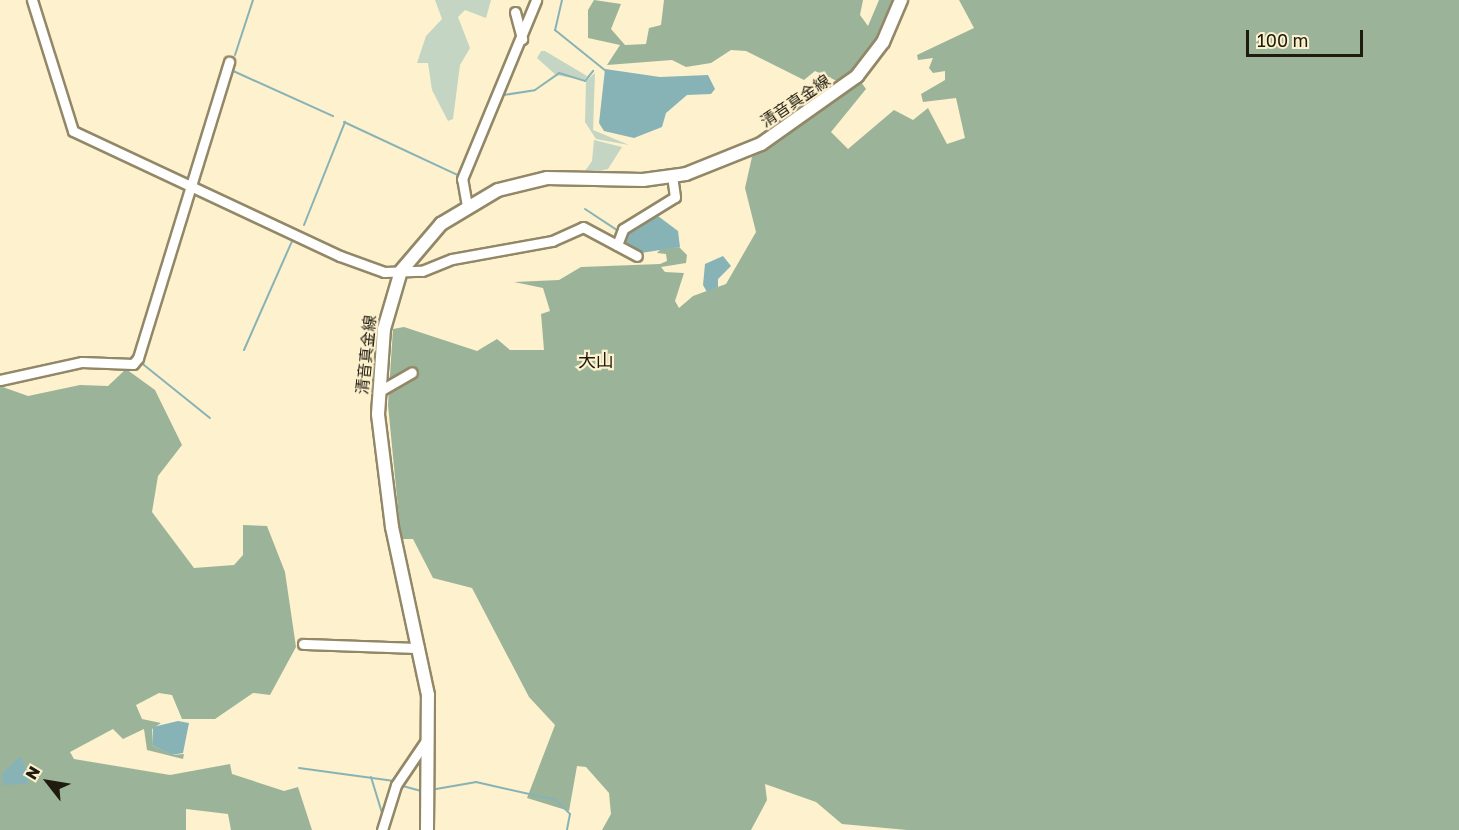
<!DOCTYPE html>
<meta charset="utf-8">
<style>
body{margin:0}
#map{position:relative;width:1459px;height:830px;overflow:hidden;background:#fdf1ce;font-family:"Golos Text","Noto Sans JP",sans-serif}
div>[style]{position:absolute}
.green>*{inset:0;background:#c5d5c3}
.forest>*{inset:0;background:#9bb499}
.water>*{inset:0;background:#87b3b6}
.stream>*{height:2px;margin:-1px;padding:0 1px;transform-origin:1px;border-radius:1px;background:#87b3b6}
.roads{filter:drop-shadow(2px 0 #928868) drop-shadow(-2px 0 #928868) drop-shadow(0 2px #928868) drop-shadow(0 -2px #928868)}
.street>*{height:9px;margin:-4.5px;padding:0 4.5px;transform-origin:4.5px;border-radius:4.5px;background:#fff}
.secondary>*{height:12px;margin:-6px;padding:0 6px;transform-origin:6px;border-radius:6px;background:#fff}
span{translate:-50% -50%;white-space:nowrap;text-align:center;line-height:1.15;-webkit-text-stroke:4.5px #fdf1ce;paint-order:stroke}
.street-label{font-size:16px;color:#1f1b0f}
.neighbourhood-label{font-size:18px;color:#1f1b0f}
.north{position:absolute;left:18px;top:752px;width:60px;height:60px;-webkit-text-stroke:4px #fdf1ce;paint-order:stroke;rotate:301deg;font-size:16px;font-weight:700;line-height:24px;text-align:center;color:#1f1b0f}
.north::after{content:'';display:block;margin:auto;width:21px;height:27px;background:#1f1b0f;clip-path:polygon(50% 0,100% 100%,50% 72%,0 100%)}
.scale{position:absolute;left:1246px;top:30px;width:117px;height:27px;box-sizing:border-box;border:3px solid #1f1b0f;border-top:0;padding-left:8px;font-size:18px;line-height:21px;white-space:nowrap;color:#1f1b0f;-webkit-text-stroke:4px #fdf1ce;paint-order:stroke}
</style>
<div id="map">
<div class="green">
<i style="clip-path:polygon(435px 0,491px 0,486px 18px,465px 10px,458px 17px,470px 48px,460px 65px,453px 119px,448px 121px,432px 90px,428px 63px,417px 63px,426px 36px,442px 19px)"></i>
<i style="clip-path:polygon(541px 51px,545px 51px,587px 76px,584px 80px,556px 75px,537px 58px)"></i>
<i style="clip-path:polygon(595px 73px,593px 130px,629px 145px,596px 139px,585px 122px,586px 81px)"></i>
<i style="clip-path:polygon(594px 140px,622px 147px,608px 169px,592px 173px,585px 171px,592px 161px)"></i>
</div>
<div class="forest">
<i style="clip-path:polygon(594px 0,621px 4px,611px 29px,625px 45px,646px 44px,649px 28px,661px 25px,664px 0,863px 0,860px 15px,868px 26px,879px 0,895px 0,877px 44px,851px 74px,837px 81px,815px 71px,804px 80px,746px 51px,731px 50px,711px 63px,686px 67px,672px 60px,607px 65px,620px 45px,588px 38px,588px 10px)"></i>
<i style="clip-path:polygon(959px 0,1459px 0,1459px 830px,907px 830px,842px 824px,816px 802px,765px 784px,767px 800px,751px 830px,602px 830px,611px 814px,609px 793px,586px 767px,577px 766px,569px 811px,527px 798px,555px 725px,529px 697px,472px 588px,433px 578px,413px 539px,401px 539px,388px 405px,393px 329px,404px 327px,477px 351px,497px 339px,510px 350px,544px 350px,541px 314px,550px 311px,543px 288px,514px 282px,559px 280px,581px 267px,660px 264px,667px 261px,666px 254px,657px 253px,661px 249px,679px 247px,687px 255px,686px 263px,661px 267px,665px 272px,684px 273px,675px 301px,679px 308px,693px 296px,726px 284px,756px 232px,745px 188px,752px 157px,861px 82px,866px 89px,831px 132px,848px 149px,894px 110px,913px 120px,928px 108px,947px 144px,965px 138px,956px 98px,923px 102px,921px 94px,945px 80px,945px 71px,933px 73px,929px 68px,933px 58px,918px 60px,917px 55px,974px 28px)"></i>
<i style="clip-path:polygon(126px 369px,155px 390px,182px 445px,158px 476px,152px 512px,194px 568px,234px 565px,243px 555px,243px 525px,267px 526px,285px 572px,296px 647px,270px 695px,253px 693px,215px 719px,182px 719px,172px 695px,159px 693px,136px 705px,142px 719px,161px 723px,152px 729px,152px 745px,173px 755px,184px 754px,183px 759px,147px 750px,144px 729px,123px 739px,113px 729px,70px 752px,74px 759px,170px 775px,230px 764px,232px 774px,284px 791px,298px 787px,312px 830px,231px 830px,228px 814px,186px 809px,186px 830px,0 830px,0 386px,28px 396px,80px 385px,108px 386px)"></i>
</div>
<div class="water">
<i style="clip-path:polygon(605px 69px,660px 77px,708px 75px,715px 89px,711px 94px,687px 95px,666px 113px,662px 127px,634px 138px,604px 131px,599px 123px)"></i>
<i style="clip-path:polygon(658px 216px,678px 231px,680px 247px,641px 253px,626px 244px,626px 232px)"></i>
<i style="clip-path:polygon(723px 256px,731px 266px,718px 279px,718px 287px,707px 292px,703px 285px,705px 264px)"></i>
<i style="clip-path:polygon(178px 721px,189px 723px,183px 753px,172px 755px,152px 745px,153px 727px)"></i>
<i style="clip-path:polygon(20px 756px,30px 776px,27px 784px,2px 785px,2px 774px)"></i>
</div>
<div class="stream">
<i style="left:562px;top:0;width:31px;rotate:103deg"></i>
<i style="left:555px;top:30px;width:67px;rotate:38.9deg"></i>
<i style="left:235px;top:55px;width:58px;rotate:-71.9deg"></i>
<i style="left:231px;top:70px;width:112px;rotate:24.3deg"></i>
<i style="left:504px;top:95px;width:31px;rotate:-9deg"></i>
<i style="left:535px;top:90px;width:29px;rotate:-35deg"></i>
<i style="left:559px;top:73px;width:27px;rotate:17deg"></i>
<i style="left:585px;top:81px;width:13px;rotate:-51deg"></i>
<i style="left:344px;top:122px;width:128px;rotate:25deg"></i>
<i style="left:585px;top:209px;width:42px;rotate:33.3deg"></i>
<i style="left:304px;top:225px;width:111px;rotate:-68.3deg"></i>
<i style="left:244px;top:350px;width:121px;rotate:-66.2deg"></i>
<i style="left:139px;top:361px;width:91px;rotate:38.8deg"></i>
<i style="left:299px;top:768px;width:96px;rotate:7.8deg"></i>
<i style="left:371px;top:777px;width:39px;rotate:73deg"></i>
<i style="left:399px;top:785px;width:24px;rotate:15deg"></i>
<i style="left:436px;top:789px;width:41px;rotate:-9.9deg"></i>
<i style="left:476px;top:782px;width:82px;rotate:12.7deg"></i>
<i style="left:556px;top:800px;width:20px;rotate:45deg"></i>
<i style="left:570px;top:814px;width:16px;rotate:101deg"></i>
</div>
<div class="roads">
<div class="street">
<i style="left:32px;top:0;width:137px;rotate:72.6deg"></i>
<i style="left:73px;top:131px;width:295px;rotate:25.1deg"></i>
<i style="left:340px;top:256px;width:47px;rotate:20deg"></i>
<i style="left:384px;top:272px;width:38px;rotate:-2deg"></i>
<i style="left:422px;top:271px;width:32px;rotate:-22deg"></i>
<i style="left:452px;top:259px;width:102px;rotate:-10.2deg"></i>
<i style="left:552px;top:241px;width:34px;rotate:-24deg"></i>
<i style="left:583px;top:227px;width:61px;rotate:28.2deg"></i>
<i style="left:515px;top:12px;width:28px;rotate:75deg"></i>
<i style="left:467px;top:206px;width:27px;rotate:-100deg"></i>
<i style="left:462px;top:179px;width:194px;rotate:-67.5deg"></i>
<i style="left:617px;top:245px;width:17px;rotate:-69deg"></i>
<i style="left:623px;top:229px;width:61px;rotate:-31.6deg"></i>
<i style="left:675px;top:197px;width:21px;rotate:-98deg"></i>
<i style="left:0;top:380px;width:84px;rotate:-12.4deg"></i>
<i style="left:82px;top:362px;width:51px;rotate:2.2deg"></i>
<i style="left:133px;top:364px;width:8px;rotate:-50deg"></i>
<i style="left:138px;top:358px;width:310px;rotate:-72.9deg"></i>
<i style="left:378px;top:392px;width:39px;rotate:-30deg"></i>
<i style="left:303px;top:644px;width:116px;rotate:2deg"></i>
<i style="left:382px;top:830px;width:47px;rotate:-72.7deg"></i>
<i style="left:396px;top:785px;width:55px;rotate:-56deg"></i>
</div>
<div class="secondary">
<i style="left:427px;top:830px;width:135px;rotate:-89.6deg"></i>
<i style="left:428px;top:695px;width:172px;rotate:-102.1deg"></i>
<i style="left:392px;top:527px;width:114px;rotate:-97.1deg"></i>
<i style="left:378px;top:414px;width:85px;rotate:-86deg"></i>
<i style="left:384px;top:329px;width:60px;rotate:-73.7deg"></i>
<i style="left:401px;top:271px;width:62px;rotate:-49.6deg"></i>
<i style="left:441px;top:224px;width:66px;rotate:-30.8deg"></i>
<i style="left:498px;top:190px;width:50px;rotate:-13.8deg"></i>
<i style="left:547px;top:178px;width:96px;rotate:1.2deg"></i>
<i style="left:643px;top:180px;width:43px;rotate:-7.9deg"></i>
<i style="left:686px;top:174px;width:81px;rotate:-21.8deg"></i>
<i style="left:761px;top:144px;width:118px;rotate:-35.3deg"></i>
<i style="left:857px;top:76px;width:43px;rotate:-52.6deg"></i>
<i style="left:883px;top:42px;width:46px;rotate:-66.8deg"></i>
</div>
</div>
<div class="street-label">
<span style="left:795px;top:101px;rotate:-34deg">清音真金線</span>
<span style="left:366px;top:355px;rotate:-84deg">清音真金線</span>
</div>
<div class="neighbourhood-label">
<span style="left:596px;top:360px">大山</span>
</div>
<div class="north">N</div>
<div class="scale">100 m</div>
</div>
